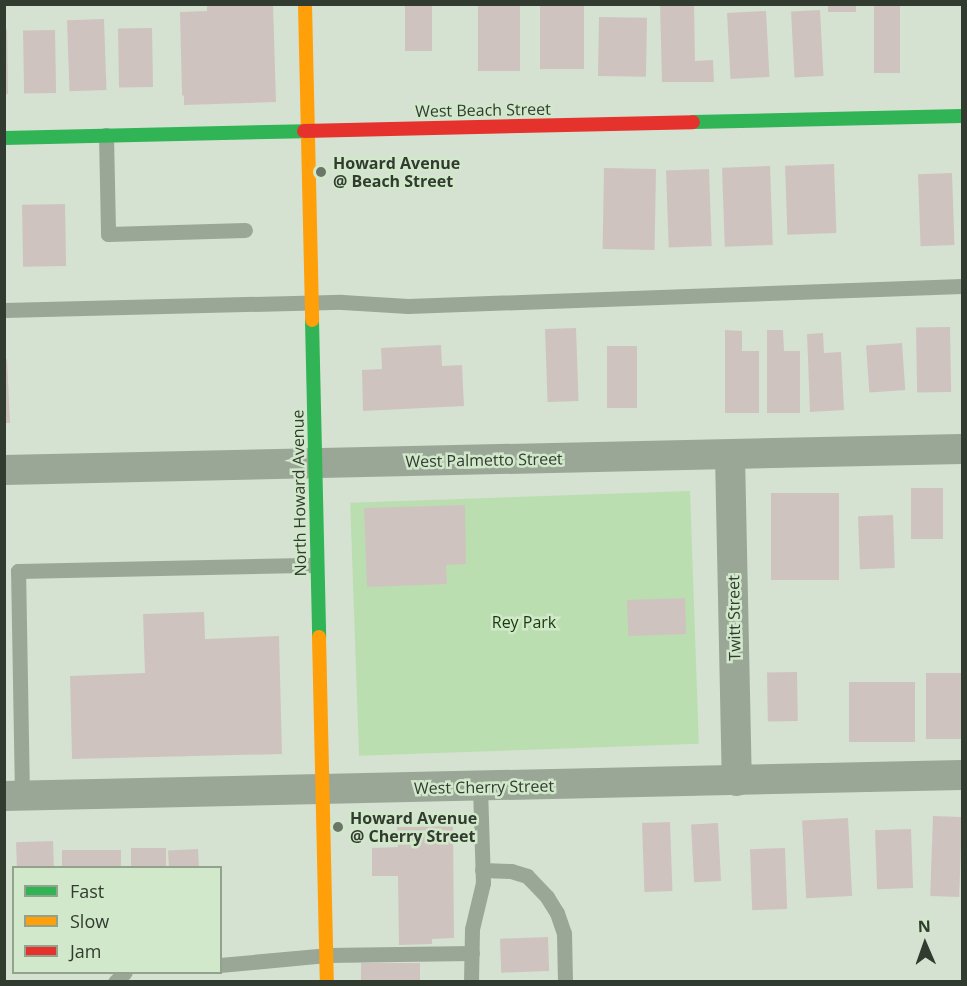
<!DOCTYPE html>
<style>
body{margin:0}
#map{position:relative;width:967px;height:986px;overflow:hidden;background:#d5e2d1;font-family:"Open Sans",sans-serif}
div>[style]{position:absolute}
.green>*{inset:0;background:#badeb0;transform-origin:0 0}
.building>*{inset:0;background:#cfc3c0;transform-origin:0 0}
.lane>*{height:15px;margin:-7.5px;padding:0 7.5px;transform-origin:7.5px;border-radius:7.5px;background:#9aa797}
.street>*{height:30px;margin:-15px;padding:0 15px;transform-origin:15px;border-radius:15px;background:#9aa797}
.fast>*{height:14px;margin:-7px;padding:0 7px;transform-origin:7px;border-radius:7px;background:#30b455}
.slow>*{height:14px;margin:-7px;padding:0 7px;transform-origin:7px;border-radius:7px;background:#ff9f0a}
.jam>*{height:14px;margin:-7px;padding:0 7px;transform-origin:7px;border-radius:7px;background:#e5322d}
.dots>*{width:16px;height:16px;translate:-50% -50%;box-sizing:border-box;border:3px solid #d1e8cb;border-radius:50%}
span{translate:-50% -50%;white-space:nowrap;text-align:center;line-height:1.15;-webkit-text-stroke:5px #d1e8cb;paint-order:stroke}
.street-label{font-size:16px;color:#323b30}
.poi-label{font-size:16px;color:#323b30;font-weight:700}
.left{translate:0 -50%;text-align:left}
.park-label{font-size:16px;color:#153b09}
.frame{position:absolute;inset:0;border:6px solid #323b30;pointer-events:none}
.legend{position:absolute;left:12px;top:866px;width:210px;height:108px;box-sizing:border-box;background:#d1e8cb;border:2px solid #91a38d;margin:0;padding:8px 10px;list-style:none;font-size:18px;color:#323b30}
.legend li{display:flex;align-items:center;gap:12px;height:30px}
.legend b{width:30px;border:2px solid #91a38d}
.north{position:absolute;left:895px;top:914px;width:60px;height:60px;-webkit-text-stroke:4px #d1e8cb;paint-order:stroke;rotate:358deg;font-size:16px;font-weight:700;line-height:24px;text-align:center;color:#323b30}
.north::after{content:'';display:block;margin:auto;width:21px;height:27px;background:#323b30;clip-path:polygon(50% 0,100% 100%,50% 72%,0 100%)}
</style>
<div id="map">
<div class="green">
<i style="left:690px;top:491px;width:253px;height:340px;rotate:88deg"></i>
</div>
<div class="building">
<i style="clip-path:polygon(207px 4px,273px 4px,276px 102px,184px 105px,184px 96px,182px 95px,180px 12px,207px 11px)"></i>
<i style="left:405px;top:4px;width:27px;height:47px"></i>
<i style="clip-path:polygon(660px 4px,694px 4px,695px 61px,713px 60px,714px 82px,662px 82px)"></i>
<i style="left:828px;top:4px;width:28px;height:8px"></i>
<i style="left:874px;top:4px;width:26px;height:69px"></i>
<i style="left:478px;top:5px;width:42px;height:66px"></i>
<i style="left:540px;top:5px;width:44px;height:64px"></i>
<i style="left:820px;top:10px;width:66px;height:29px;rotate:87deg"></i>
<i style="left:766px;top:11px;width:66px;height:39px;rotate:87deg"></i>
<i style="left:599px;top:17px;width:48px;height:59px;rotate:1deg"></i>
<i style="left:104px;top:19px;width:71px;height:37px;rotate:88deg"></i>
<i style="left:152px;top:28px;width:59px;height:34px;rotate:89deg"></i>
<i style="clip-path:polygon(7px 29px,8px 94px,4px 94px,4px 30px)"></i>
<i style="left:55px;top:30px;width:63px;height:32px;rotate:89deg"></i>
<i style="left:834px;top:164px;width:69px;height:49px;rotate:88deg"></i>
<i style="left:770px;top:166px;width:79px;height:48px;rotate:88deg"></i>
<i style="left:604px;top:168px;width:52px;height:81px;rotate:1deg"></i>
<i style="left:709px;top:169px;width:77px;height:43px;rotate:88deg"></i>
<i style="left:952px;top:173px;width:72px;height:34px;rotate:88deg"></i>
<i style="left:65px;top:204px;width:62px;height:43px;rotate:89deg"></i>
<i style="left:950px;top:327px;width:65px;height:34px;rotate:89deg"></i>
<i style="left:576px;top:328px;width:73px;height:31px;rotate:88deg"></i>
<i style="clip-path:polygon(725px 330px,742px 331px,742px 351px,759px 351px,759px 413px,725px 413px)"></i>
<i style="clip-path:polygon(767px 330px,783px 330px,784px 351px,800px 351px,800px 413px,767px 413px)"></i>
<i style="clip-path:polygon(823px 333px,824px 353px,841px 352px,844px 410px,810px 412px,807px 334px)"></i>
<i style="left:902px;top:343px;width:47px;height:36px;rotate:86deg"></i>
<i style="clip-path:polygon(441px 345px,442px 366px,462px 365px,464px 406px,363px 411px,362px 370px,382px 369px,381px 348px)"></i>
<i style="left:607px;top:346px;width:30px;height:62px"></i>
<i style="clip-path:polygon(7px 359px,10px 423px,4px 423px,4px 360px)"></i>
<i style="left:911px;top:488px;width:32px;height:51px"></i>
<i style="left:771px;top:493px;width:68px;height:87px"></i>
<i style="clip-path:polygon(465px 505px,466px 564px,446px 565px,447px 584px,367px 587px,364px 508px)"></i>
<i style="left:893px;top:515px;width:53px;height:35px;rotate:88deg"></i>
<i style="left:685px;top:598px;width:36px;height:58px;rotate:88deg"></i>
<i style="clip-path:polygon(204px 612px,205px 639px,279px 636px,282px 754px,72px 759px,70px 676px,145px 673px,143px 614px)"></i>
<i style="left:797px;top:672px;width:49px;height:30px;rotate:89deg"></i>
<i style="left:926px;top:673px;width:36px;height:66px"></i>
<i style="left:849px;top:682px;width:66px;height:60px"></i>
<i style="left:933px;top:816px;width:29px;height:80px;rotate:2deg"></i>
<i style="left:848px;top:818px;width:78px;height:46px;rotate:87deg"></i>
<i style="left:670px;top:822px;width:69px;height:28px;rotate:88deg"></i>
<i style="left:718px;top:823px;width:58px;height:27px;rotate:87deg"></i>
<i style="clip-path:polygon(453px 826px,454px 938px,432px 939px,432px 944px,399px 945px,398px 876px,372px 876px,372px 848px,398px 847px,397px 827px)"></i>
<i style="left:911px;top:829px;width:59px;height:36px;rotate:88deg"></i>
<i style="left:53px;top:841px;width:27px;height:37px;rotate:88deg"></i>
<i style="left:166px;top:848px;width:20px;height:35px;rotate:90deg"></i>
<i style="left:785px;top:848px;width:61px;height:35px;rotate:88deg"></i>
<i style="left:198px;top:849px;width:19px;height:30px;rotate:87deg"></i>
<i style="left:62px;top:850px;width:59px;height:18px"></i>
<i style="left:548px;top:937px;width:34px;height:48px;rotate:88deg"></i>
<i style="left:420px;top:963px;width:19px;height:59px;rotate:90deg"></i>
</div>
<div class="lane">
<i style="left:106px;top:135px;width:99px;rotate:88.8deg"></i>
<i style="left:108px;top:234px;width:137px;rotate:-1.7deg"></i>
<i style="left:4px;top:310px;width:338px;rotate:-1.4deg"></i>
<i style="left:342px;top:302px;width:66px;rotate:3.5deg"></i>
<i style="left:408px;top:306px;width:554px;rotate:-2.07deg"></i>
<i style="left:22px;top:796px;width:225px;rotate:-91deg"></i>
<i style="left:18px;top:571px;width:298px;rotate:-1.2deg"></i>
<i style="left:482px;top:870px;width:29px;rotate:2deg"></i>
<i style="left:511px;top:871px;width:17px;rotate:17deg"></i>
<i style="left:527px;top:876px;width:29px;rotate:46deg"></i>
<i style="left:547px;top:897px;width:19px;rotate:58deg"></i>
<i style="left:557px;top:913px;width:21px;rotate:71deg"></i>
<i style="left:564px;top:933px;width:49px;rotate:88.8deg"></i>
<i style="left:220px;top:965px;width:107px;rotate:-5.3deg"></i>
<i style="left:327px;top:955px;width:145px;rotate:-0.8deg"></i>
<i style="left:115px;top:982px;width:14px;rotate:-45deg"></i>
<i style="left:471px;top:982px;width:53px;rotate:-88.9deg"></i>
<i style="left:472px;top:929px;width:47px;rotate:-76.6deg"></i>
<i style="left:483px;top:883px;width:96px;rotate:-91.8deg"></i>
</div>
<div class="street">
<i style="left:730px;top:455px;width:326px;rotate:88.8deg"></i>
<i style="left:4px;top:470px;width:958px;rotate:-1.26deg"></i>
<i style="left:4px;top:796px;width:958px;rotate:-1.26deg"></i>
</div>
<div class="fast">
<i style="left:693px;top:122px;width:269px;rotate:-1.3deg"></i>
<i style="left:4px;top:138px;width:300px;rotate:-1.3deg"></i>
<i style="left:312px;top:320px;width:317px;rotate:88.7deg"></i>
</div>
<div class="slow">
<i style="left:305px;top:4px;width:316px;rotate:88.7deg"></i>
<i style="left:319px;top:637px;width:345px;rotate:88.7deg"></i>
</div>
<div class="jam">
<i style="left:304px;top:131px;width:389px;rotate:-1.3deg"></i>
</div>
<div class="dots">
<i style="left:321px;top:172px;background:#6b7568"></i>
<i style="left:338px;top:827px;background:#6b7568"></i>
</div>
<div class="street-label">
<span style="left:483px;top:110px;rotate:-1deg">West Beach Street</span>
<span style="left:484px;top:460px;rotate:-1deg">West Palmetto Street</span>
<span style="left:299px;top:493px;rotate:-91deg">North Howard Avenue</span>
<span style="left:734px;top:618px;rotate:-91deg">Twitt Street</span>
<span style="left:484px;top:787px;rotate:-1deg">West Cherry Street</span>
</div>
<div class="poi-label">
<span class="left" style="left:333px;top:172px">Howard Avenue<br>@ Beach Street</span>
<span class="left" style="left:350px;top:827px">Howard Avenue<br>@ Cherry Street</span>
</div>
<div class="park-label">
<span style="left:524px;top:622px">Rey Park</span>
</div>
<div class="frame"></div>
<ul class="legend">
<li><b style="height:8px;background:#30b455"></b>Fast</li>
<li><b style="height:8px;background:#ff9f0a"></b>Slow</li>
<li><b style="height:8px;background:#e5322d"></b>Jam</li>
</ul>
<div class="north">N</div>
</div>
